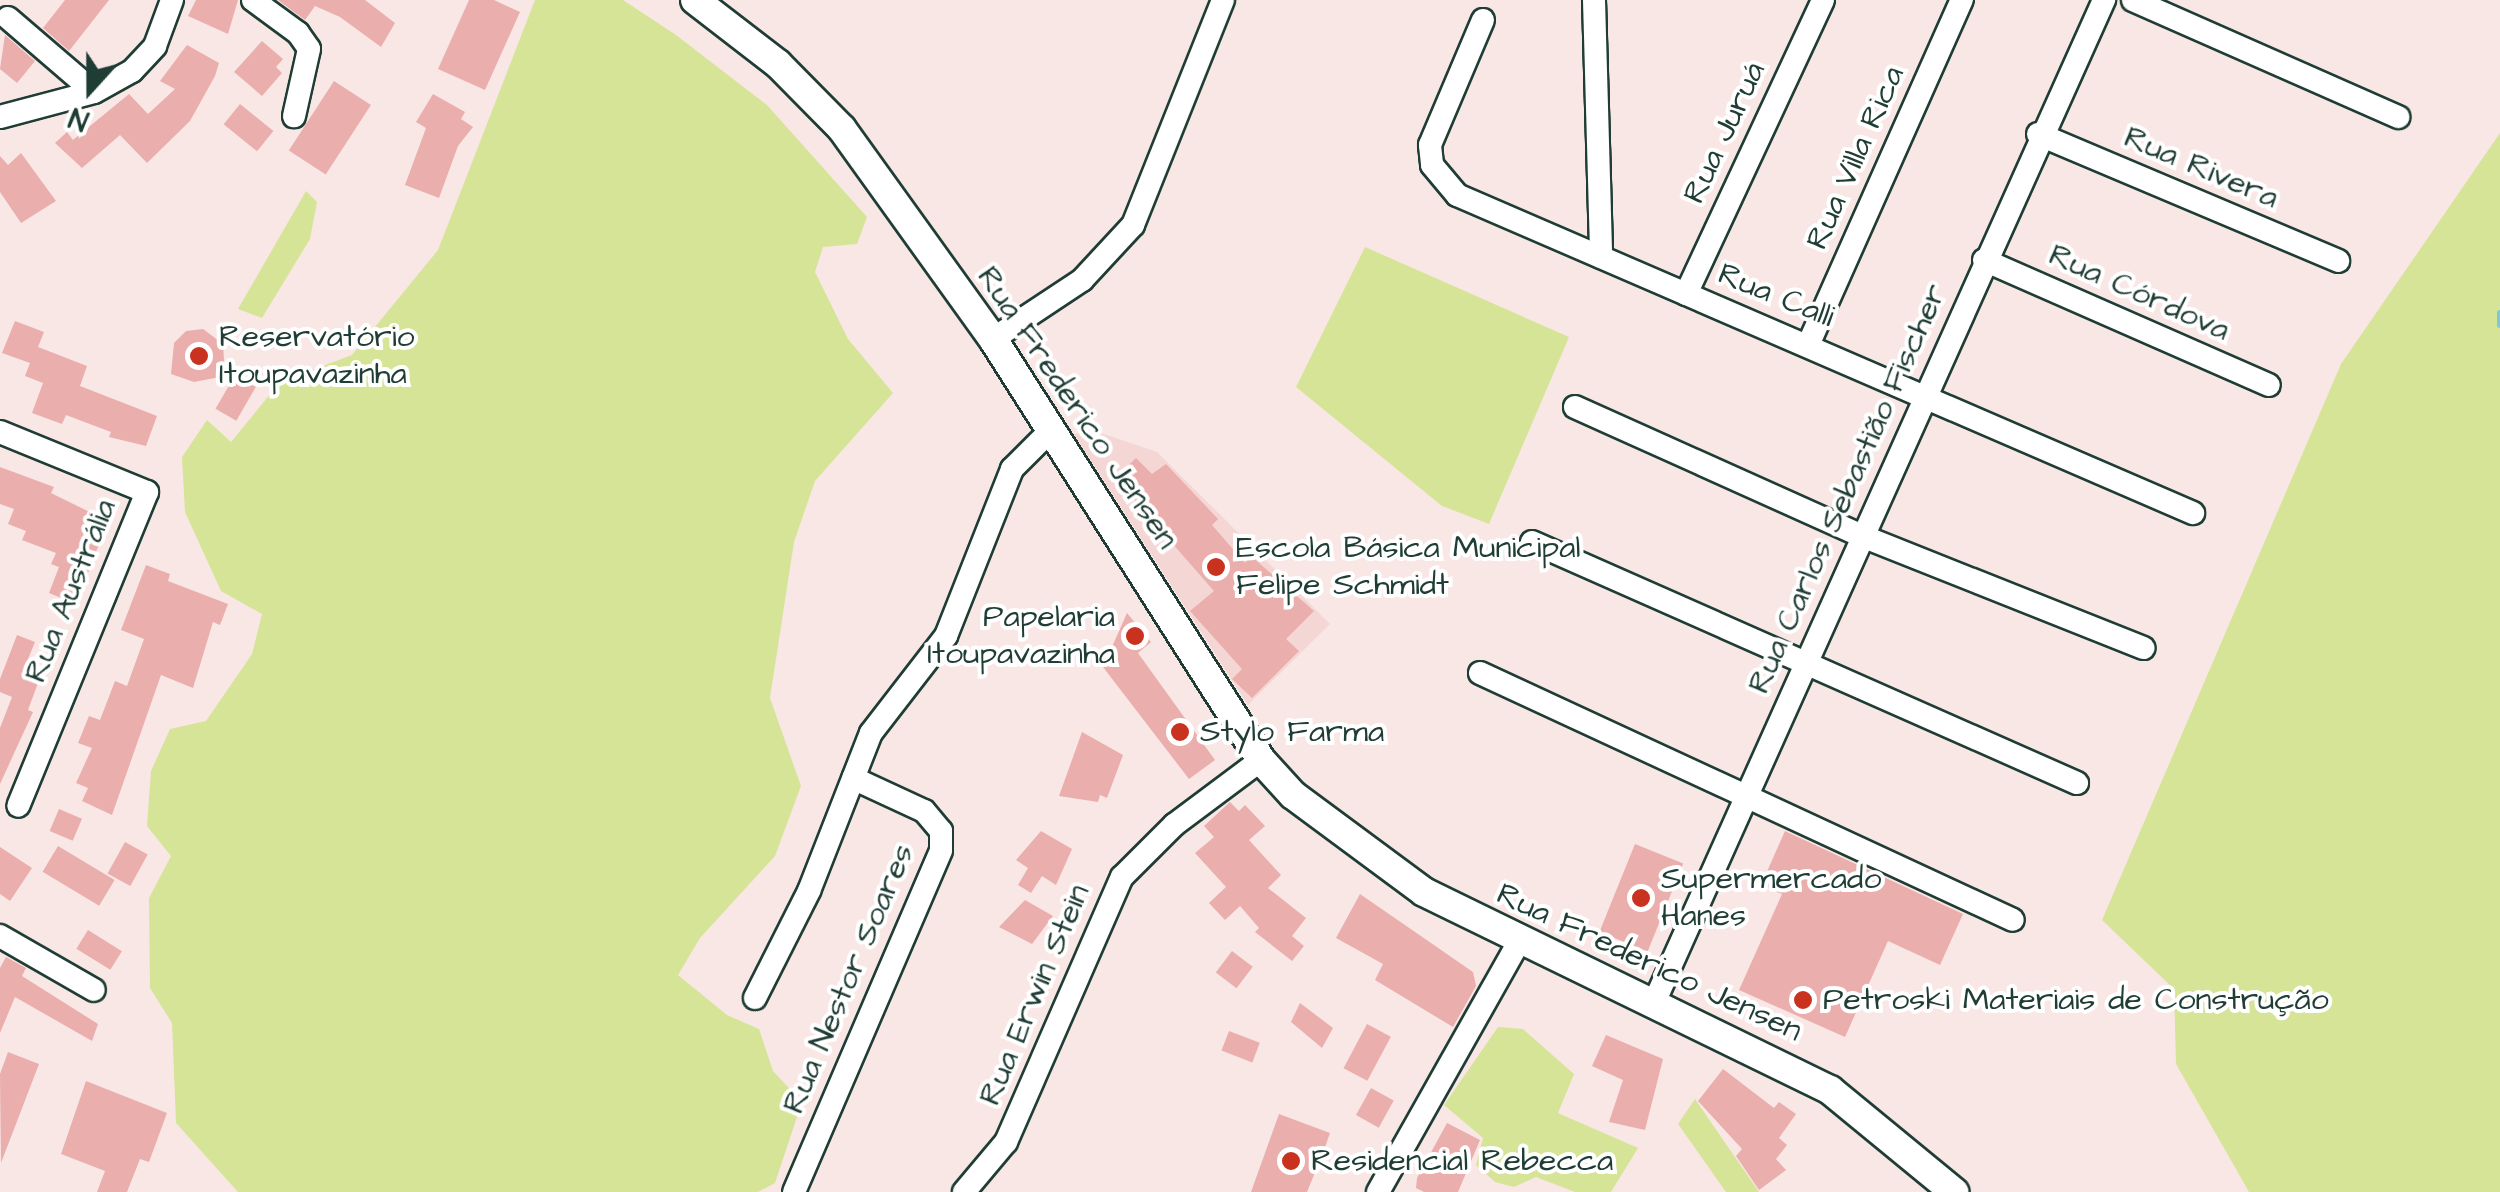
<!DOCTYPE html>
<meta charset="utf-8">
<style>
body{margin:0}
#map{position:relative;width:2500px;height:1192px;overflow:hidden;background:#f9e7e6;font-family:"Architects Daughter",sans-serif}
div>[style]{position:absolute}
.built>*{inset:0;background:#f4d6d5}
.green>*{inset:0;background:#d6e497}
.stream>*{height:6px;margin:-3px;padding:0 3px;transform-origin:3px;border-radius:3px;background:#79cad4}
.building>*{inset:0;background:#eaaead;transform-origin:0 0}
.roads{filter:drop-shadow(2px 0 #1f3d34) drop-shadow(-2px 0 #1f3d34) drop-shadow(0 2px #1f3d34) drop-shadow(0 -2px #1f3d34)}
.minor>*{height:22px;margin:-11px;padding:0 11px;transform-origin:11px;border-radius:11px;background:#fff}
.major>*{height:28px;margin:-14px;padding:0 14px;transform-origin:14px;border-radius:14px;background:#fff}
.dots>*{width:28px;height:28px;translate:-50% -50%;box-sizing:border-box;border:5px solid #fff;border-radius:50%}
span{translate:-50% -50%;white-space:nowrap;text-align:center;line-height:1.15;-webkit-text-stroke:8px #fff;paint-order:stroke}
.street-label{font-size:32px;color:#1f3d34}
.poi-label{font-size:32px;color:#1f3d34}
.left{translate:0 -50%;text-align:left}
.right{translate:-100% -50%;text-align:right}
.north{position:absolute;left:40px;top:40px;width:100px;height:100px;-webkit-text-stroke:8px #fff;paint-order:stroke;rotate:201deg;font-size:28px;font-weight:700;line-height:40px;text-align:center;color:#1f3d34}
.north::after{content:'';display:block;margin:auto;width:35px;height:45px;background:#1f3d34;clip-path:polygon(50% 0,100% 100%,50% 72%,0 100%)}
</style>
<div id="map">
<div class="built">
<i style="clip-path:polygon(1095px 431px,1157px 452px,1330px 624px,1248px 705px,1074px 434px)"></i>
</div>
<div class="green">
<i style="clip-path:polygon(535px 0,623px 0,676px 35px,767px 105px,867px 217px,857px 244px,823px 247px,815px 272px,848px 339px,893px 393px,815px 481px,794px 542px,770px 698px,801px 786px,775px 856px,700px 938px,678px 975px,727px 1015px,759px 1029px,773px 1071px,802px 1102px,775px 1183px,758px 1192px,238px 1192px,176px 1123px,172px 1023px,150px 988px,149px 898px,171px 856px,147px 826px,151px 771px,170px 729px,206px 721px,252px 654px,262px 614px,221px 591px,185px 512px,182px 457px,207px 420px,231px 442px,280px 382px,352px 355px,438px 250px)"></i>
<i style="clip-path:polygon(2500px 133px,2500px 1192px,2249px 1192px,2176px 1064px,2174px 989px,2102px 920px,2341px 364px)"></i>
<i style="clip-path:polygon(306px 191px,317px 202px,310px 239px,262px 318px,238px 309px)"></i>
<i style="clip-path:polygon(1365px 247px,1569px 337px,1489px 524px,1442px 506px,1296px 387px)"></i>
<i style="clip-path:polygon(1498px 1027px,1523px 1029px,1574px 1074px,1558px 1113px,1638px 1148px,1611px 1192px,1575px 1192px,1536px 1177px,1514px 1187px,1495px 1182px,1476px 1165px,1483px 1138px,1444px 1105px)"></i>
<i style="clip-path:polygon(1695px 1099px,1759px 1192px,1726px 1192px,1678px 1124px)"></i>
</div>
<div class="stream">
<i style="left:2500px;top:313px;width:12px;rotate:90deg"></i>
</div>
<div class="building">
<i style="clip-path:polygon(65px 0,109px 0,69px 51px,43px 28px)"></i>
<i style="clip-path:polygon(196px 0,238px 0,228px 34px,188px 16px)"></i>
<i style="clip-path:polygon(278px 0,365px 0,395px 23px,381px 47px,340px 17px,315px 6px,305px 20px)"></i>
<i style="clip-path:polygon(469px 0,494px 0,520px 12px,485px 90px,438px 69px)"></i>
<i style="clip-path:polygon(5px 35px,35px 61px,17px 83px,0 69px)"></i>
<i style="clip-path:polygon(262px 41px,283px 59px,276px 67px,282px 73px,262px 96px,234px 72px)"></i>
<i style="clip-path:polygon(187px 45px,219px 63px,215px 76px,190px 121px,147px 163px,120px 135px,82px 168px,55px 143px,67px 132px,73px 140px,129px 94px,148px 114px,175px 89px,160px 81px)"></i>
<i style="left:334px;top:81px;width:44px;height:83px;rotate:33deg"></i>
<i style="clip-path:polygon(433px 94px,465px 112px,461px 119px,473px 127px,458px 146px,439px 198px,405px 185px,426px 128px,416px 122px)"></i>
<i style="left:240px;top:104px;width:43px;height:26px;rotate:39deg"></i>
<i style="clip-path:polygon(21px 153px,56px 201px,21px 223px,0 192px,0 156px,8px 165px)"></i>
<i style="clip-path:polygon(15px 321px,44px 332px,38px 347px,87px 366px,80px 386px,157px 416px,146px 446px,109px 437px,111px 432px,66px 415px,62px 424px,32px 413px,43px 383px,25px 376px,30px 363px,2px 353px)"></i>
<i style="clip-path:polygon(203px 329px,223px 344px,225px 376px,194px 382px,171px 374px,174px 343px,186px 331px)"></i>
<i style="left:235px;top:375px;width:24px;height:39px;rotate:30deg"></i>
<i style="clip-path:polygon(1136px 458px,1152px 474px,1166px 464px,1218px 519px,1212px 525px,1245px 563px,1251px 556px,1314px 611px,1286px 639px,1299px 651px,1252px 698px,1232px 679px,1242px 669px,1190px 611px,1214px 591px,1115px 478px)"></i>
<i style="clip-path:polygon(0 467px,54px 487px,51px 493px,108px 521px,76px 604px,49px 593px,59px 567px,51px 564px,56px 553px,22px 540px,26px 531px,8px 524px,14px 509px,0 504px)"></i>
<i style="clip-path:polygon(146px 565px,170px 574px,168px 581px,228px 604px,220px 625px,213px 622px,193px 688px,161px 675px,112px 815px,82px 801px,88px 788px,76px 783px,92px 748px,78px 743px,89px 716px,100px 720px,115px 681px,127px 686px,144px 639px,121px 630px)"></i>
<i style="clip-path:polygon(1127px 613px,1151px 642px,1138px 653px,1215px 760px,1189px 779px,1103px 667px)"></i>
<i style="clip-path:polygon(17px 635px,35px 642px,24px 669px,41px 675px,28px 710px,33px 712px,0 784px,0 728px,12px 697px,0 692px,0 679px)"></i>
<i style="clip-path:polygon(1082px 732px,1123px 755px,1107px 798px,1100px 795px,1098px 802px,1059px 796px)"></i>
<i style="clip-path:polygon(1230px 802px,1239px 811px,1245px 805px,1265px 826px,1249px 840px,1281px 875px,1268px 888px,1306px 918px,1292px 936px,1304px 946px,1292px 961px,1255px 932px,1259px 928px,1240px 906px,1225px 920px,1209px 903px,1226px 887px,1195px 853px,1214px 837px,1204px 826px)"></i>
<i style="left:59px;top:809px;width:25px;height:24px;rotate:23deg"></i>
<i style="clip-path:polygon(1041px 831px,1072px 849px,1056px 885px,1042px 876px,1031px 893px,1018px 885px,1028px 868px,1016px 860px)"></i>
<i style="clip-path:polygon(1785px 831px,1963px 914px,1940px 965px,1888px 941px,1845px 1037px,1739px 990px,1782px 894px,1761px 885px)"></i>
<i style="left:125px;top:842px;width:26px;height:36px;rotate:29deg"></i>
<i style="left:1635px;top:844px;width:52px;height:95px;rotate:22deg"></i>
<i style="left:58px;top:846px;width:66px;height:30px;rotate:31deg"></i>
<i style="clip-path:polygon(0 847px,32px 868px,10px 901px,0 894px)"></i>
<i style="clip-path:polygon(1360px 894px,1473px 972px,1476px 986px,1453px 1027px,1375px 980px,1383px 964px,1336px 938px)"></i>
<i style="clip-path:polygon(1025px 900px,1053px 916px,1032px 944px,999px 927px)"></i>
<i style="left:88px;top:930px;width:40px;height:22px;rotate:32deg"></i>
<i style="left:1232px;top:951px;width:26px;height:27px;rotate:37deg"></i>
<i style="clip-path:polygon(6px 957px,26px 968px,22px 976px,98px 1024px,92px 1041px,15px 997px,0 1033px,0 968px)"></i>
<i style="clip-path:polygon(1300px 1003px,1333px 1028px,1322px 1048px,1291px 1022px)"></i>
<i style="left:1367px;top:1024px;width:27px;height:50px;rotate:28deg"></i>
<i style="left:1229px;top:1031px;width:33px;height:21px;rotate:21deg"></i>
<i style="clip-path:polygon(1606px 1035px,1663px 1059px,1645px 1130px,1609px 1122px,1623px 1080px,1592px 1066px)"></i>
<i style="clip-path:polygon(8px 1052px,39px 1064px,1px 1163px,0 1074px)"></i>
<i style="clip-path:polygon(1723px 1069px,1774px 1108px,1779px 1102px,1796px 1114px,1779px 1138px,1787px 1145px,1776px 1159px,1786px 1170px,1759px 1190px,1736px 1156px,1742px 1149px,1698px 1101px)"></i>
<i style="clip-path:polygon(86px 1081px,167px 1113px,149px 1162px,140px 1159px,127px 1192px,97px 1192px,105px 1171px,61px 1154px)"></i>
<i style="left:1371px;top:1088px;width:26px;height:31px;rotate:29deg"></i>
<i style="clip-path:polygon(1279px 1114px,1330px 1133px,1324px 1150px,1307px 1192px,1251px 1192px)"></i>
<i style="clip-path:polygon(1447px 1123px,1480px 1140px,1458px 1192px,1424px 1192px,1416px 1188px,1417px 1178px)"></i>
</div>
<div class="roads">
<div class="minor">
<i style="left:253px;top:0;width:56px;rotate:36.3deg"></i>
<i style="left:298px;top:33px;width:19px;rotate:55deg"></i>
<i style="left:309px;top:49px;width:69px;rotate:102.6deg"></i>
<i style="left:1594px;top:0;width:257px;rotate:88.4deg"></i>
<i style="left:2133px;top:0;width:290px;rotate:23.8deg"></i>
<i style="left:8px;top:18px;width:113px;rotate:40.7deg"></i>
<i style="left:1483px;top:20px;width:136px;rotate:113deg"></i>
<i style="left:1430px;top:145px;width:20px;rotate:84deg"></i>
<i style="left:1432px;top:165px;width:39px;rotate:50deg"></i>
<i style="left:1457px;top:195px;width:802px;rotate:23.37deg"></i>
<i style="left:0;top:117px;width:97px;rotate:-14.9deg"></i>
<i style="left:94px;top:92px;width:43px;rotate:-28.9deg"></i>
<i style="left:132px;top:71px;width:34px;rotate:-47deg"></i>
<i style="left:155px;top:46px;width:49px;rotate:-69.7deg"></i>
<i style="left:2038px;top:134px;width:326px;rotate:22.9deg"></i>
<i style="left:1984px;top:260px;width:311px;rotate:23.7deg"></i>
<i style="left:1686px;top:294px;width:324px;rotate:-65deg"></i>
<i style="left:993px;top:339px;width:107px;rotate:-33.5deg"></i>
<i style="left:1082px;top:280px;width:75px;rotate:-47.2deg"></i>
<i style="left:1133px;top:225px;width:242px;rotate:-68.2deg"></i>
<i style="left:1809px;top:343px;width:376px;rotate:-66deg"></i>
<i style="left:1575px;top:407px;width:315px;rotate:24.2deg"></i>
<i style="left:1862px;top:536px;width:303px;rotate:21.7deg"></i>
<i style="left:0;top:432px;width:159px;rotate:22.2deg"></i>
<i style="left:147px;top:492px;width:339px;rotate:112.3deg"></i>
<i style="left:1532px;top:542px;width:596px;rotate:23.86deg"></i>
<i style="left:1480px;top:673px;width:587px;rotate:24.86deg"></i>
<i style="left:0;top:936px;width:108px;rotate:29.9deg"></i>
<i style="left:755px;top:998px;width:120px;rotate:-63.2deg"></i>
<i style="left:809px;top:891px;width:170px;rotate:-68.6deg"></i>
<i style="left:871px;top:733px;width:123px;rotate:-52.3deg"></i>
<i style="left:946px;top:636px;width:180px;rotate:-68.4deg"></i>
<i style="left:1012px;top:469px;width:57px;rotate:-45deg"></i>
<i style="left:1653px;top:1005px;width:1102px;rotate:-65.83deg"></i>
<i style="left:794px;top:1192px;width:372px;rotate:-66.7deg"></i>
<i style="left:941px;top:850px;width:19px;rotate:-90deg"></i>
<i style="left:941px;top:831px;width:26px;rotate:-130deg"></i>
<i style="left:924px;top:811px;width:78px;rotate:-155.1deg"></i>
<i style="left:964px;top:1192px;width:65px;rotate:-50deg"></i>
<i style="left:1006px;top:1142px;width:289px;rotate:-66.4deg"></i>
<i style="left:1122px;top:877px;width:74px;rotate:-45deg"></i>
<i style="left:1174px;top:825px;width:109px;rotate:-36.8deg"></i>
<i style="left:1378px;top:1192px;width:287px;rotate:-60.6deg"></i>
</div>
<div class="major">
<i style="left:695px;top:0;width:105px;rotate:37.6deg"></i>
<i style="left:778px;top:64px;width:91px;rotate:45.4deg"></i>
<i style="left:842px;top:129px;width:259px;rotate:54.3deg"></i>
<i style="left:993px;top:339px;width:499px;rotate:57.5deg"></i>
<i style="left:1261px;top:760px;width:47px;rotate:47.6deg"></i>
<i style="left:1293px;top:795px;width:163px;rotate:36.5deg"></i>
<i style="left:1424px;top:892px;width:452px;rotate:26deg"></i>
<i style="left:1830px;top:1090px;width:161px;rotate:39.4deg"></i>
</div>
</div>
<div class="dots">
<i style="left:199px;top:356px;background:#c8321e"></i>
<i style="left:1216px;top:567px;background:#c8321e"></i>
<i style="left:1135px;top:636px;background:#c8321e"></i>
<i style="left:1180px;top:732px;background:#c8321e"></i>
<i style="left:1641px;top:898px;background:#c8321e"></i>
<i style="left:1803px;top:1000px;background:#c8321e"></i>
<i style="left:1291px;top:1161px;background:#c8321e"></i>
</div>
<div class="street-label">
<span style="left:1725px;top:133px;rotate:-65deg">Rua Juruá</span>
<span style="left:1856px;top:158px;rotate:-66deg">Rua Villa Rica</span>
<span style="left:2201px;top:168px;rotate:23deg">Rua Rivera</span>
<span style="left:2139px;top:293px;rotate:24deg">Rua Córdova</span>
<span style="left:1776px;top:296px;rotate:22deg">Rua Calli</span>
<span style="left:1077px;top:408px;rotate:56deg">Rua Frederico Jensen</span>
<span style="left:1848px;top:489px;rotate:-66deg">Rua Carlos Sebastião Fischer</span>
<span style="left:71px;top:591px;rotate:-68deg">Rua Austrália</span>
<span style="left:1649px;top:963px;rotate:25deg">Rua Frederico Jensen</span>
<span style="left:849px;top:979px;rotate:-67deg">Rua Nestor Soares</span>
<span style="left:1035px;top:995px;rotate:-67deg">Rua Erwin Stein</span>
</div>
<div class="poi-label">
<span class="left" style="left:219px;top:356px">Reservatório<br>Itoupavazinha</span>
<span class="left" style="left:1236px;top:567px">Escola Básica Municipal<br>Felipe Schmidt</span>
<span class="right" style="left:1115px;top:636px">Papelaria<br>Itoupavazinha</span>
<span class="left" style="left:1200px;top:732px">Stylo Farma</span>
<span class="left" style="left:1661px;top:898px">Supermercado<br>Hanes</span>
<span class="left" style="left:1823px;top:1000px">Petroski Materiais de Construção</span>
<span class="left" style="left:1311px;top:1161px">Residencial Rebecca</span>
</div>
<div class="north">N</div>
</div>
